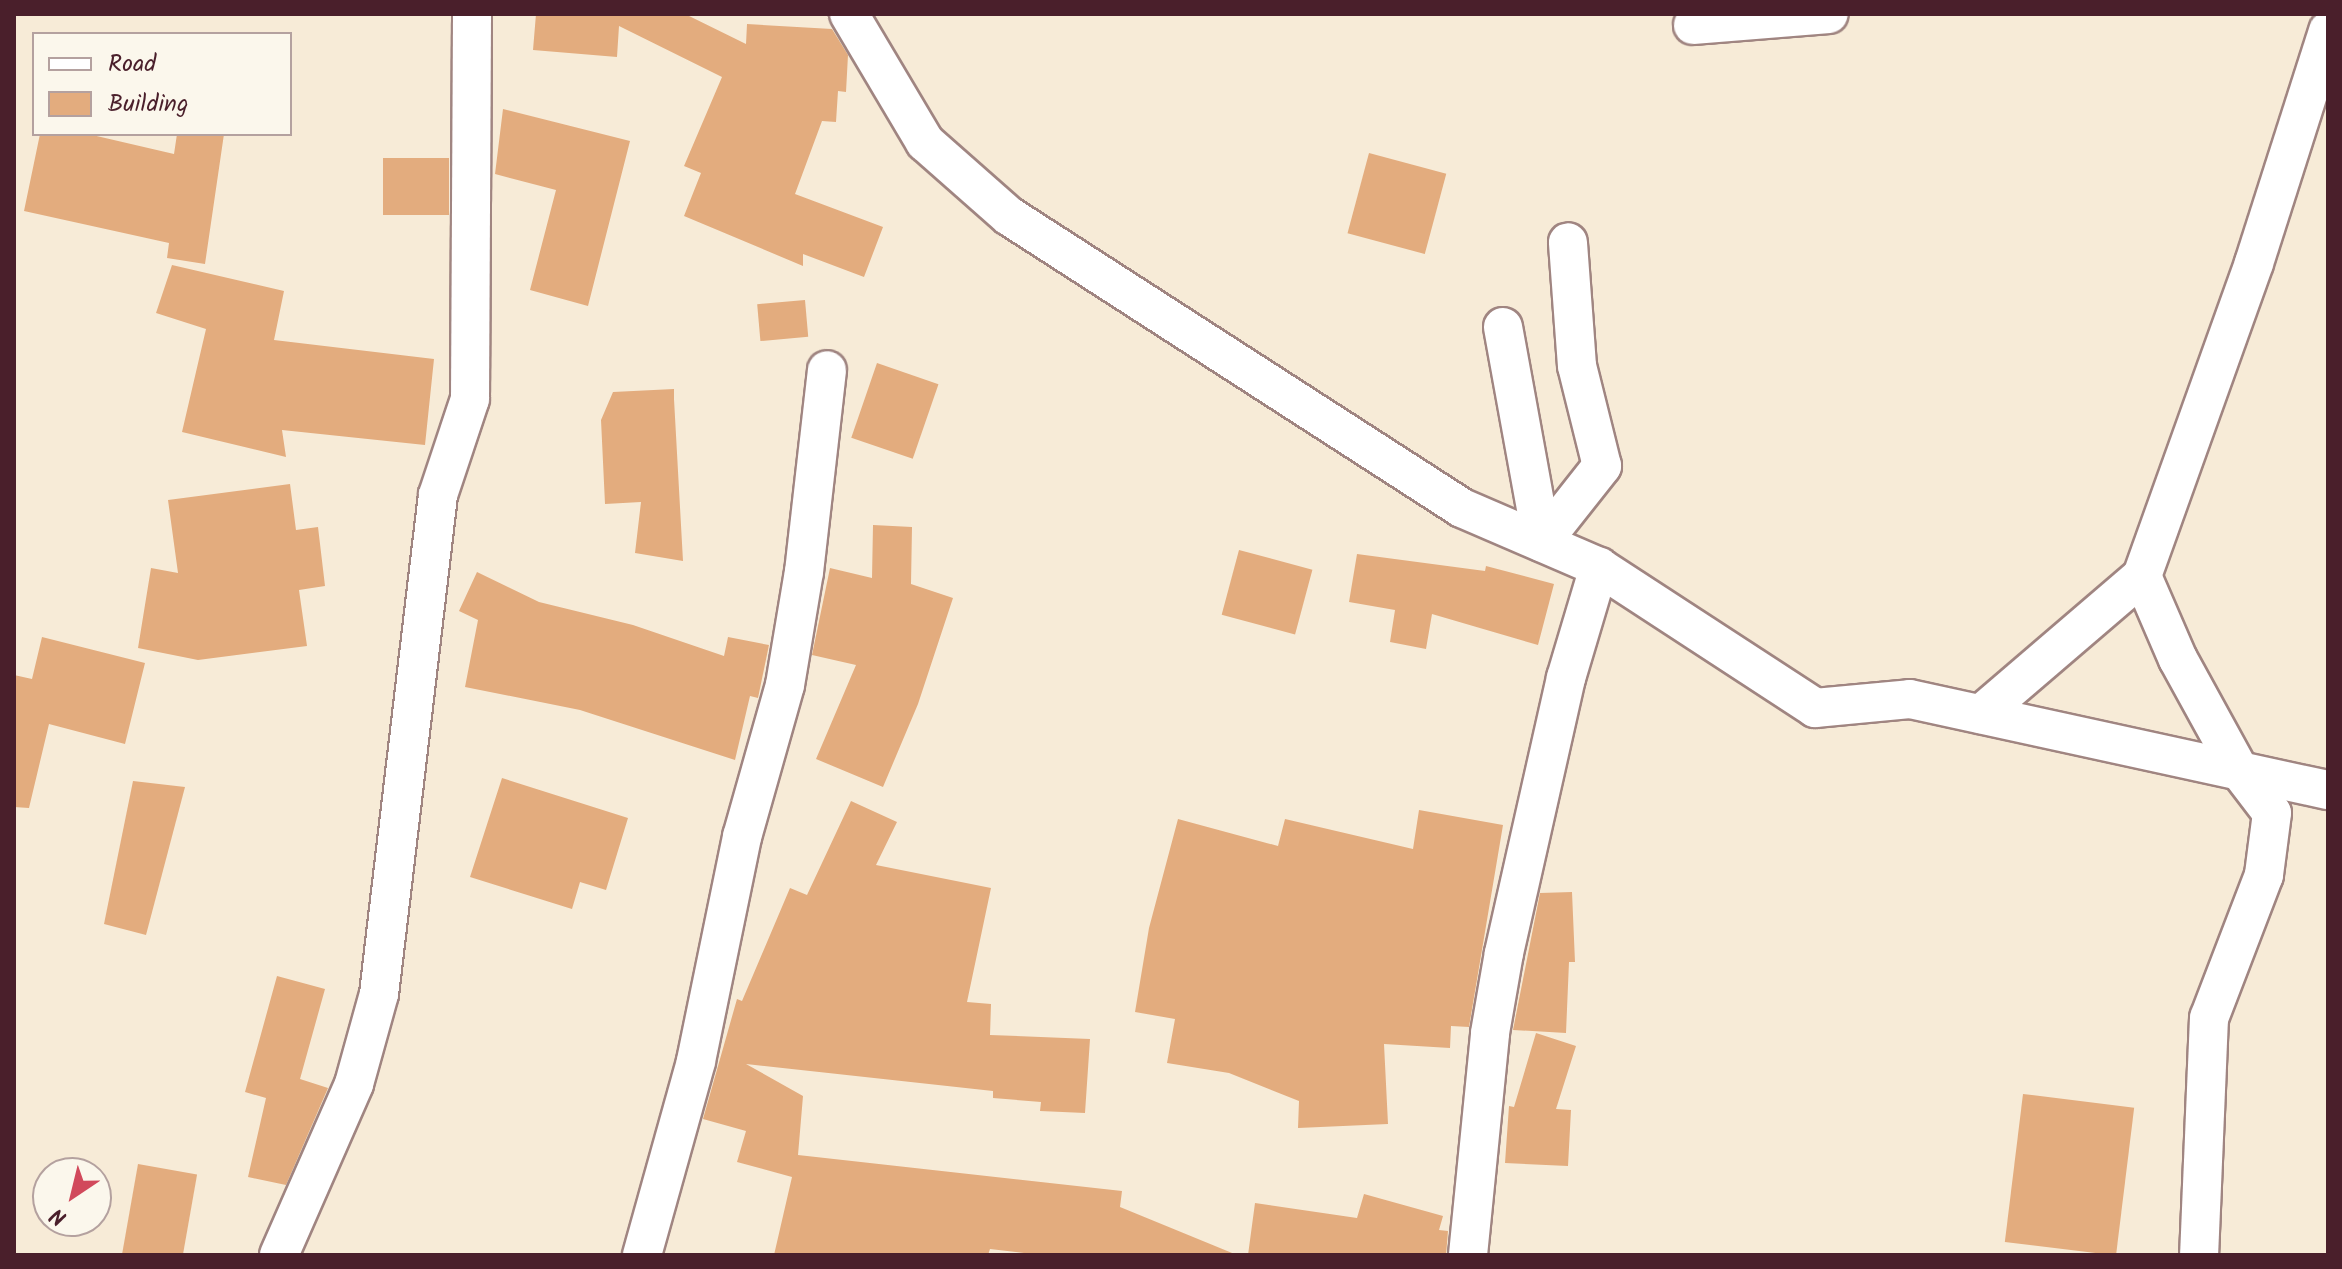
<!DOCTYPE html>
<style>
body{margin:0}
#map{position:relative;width:2342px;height:1269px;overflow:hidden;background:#f7ebd7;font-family:Kalam,sans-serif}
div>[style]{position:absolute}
.building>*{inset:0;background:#e3ac7e;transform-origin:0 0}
.roads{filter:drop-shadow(2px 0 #a08581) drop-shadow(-2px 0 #a08581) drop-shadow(0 2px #a08581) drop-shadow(0 -2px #a08581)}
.street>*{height:38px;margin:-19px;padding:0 19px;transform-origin:19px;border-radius:19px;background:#fff}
span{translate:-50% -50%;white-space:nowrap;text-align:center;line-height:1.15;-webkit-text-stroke:8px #fbf7ec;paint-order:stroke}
.frame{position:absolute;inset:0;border:16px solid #4a1f2b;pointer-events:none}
.legend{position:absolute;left:32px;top:32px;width:260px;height:104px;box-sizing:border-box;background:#fbf7ec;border:2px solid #b4a19f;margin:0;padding:10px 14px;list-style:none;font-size:24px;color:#4a1f2b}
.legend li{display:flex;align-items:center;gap:16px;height:40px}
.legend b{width:40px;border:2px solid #b4a19f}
.north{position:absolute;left:32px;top:1157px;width:80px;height:80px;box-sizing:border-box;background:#fbf7ec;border:2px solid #b4a19f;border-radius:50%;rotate:215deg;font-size:22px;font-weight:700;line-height:32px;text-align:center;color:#4a1f2b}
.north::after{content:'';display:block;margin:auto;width:28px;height:36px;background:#d1495b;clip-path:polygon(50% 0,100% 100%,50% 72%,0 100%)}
</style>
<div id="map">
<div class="building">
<i style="clip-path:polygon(536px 14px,685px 14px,746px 44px,747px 24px,832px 29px,848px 55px,846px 92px,838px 91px,836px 122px,822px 121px,795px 194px,883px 227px,864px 277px,803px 254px,803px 266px,684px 216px,701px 173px,684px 166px,722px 77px,619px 26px,617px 57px,533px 50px)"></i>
<i style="clip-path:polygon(503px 109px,630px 141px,588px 306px,530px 290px,556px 190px,495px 174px)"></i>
<i style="clip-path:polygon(40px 134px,88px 134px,174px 154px,177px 134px,224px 134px,205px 264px,167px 258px,169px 243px,24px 211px)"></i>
<i style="left:1369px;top:153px;width:80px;height:83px;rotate:15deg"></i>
<i style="left:383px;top:158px;width:66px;height:57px"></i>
<i style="clip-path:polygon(172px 265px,284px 291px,274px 340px,434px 359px,425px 445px,282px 430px,286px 457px,182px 432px,206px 329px,156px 313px)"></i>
<i style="left:805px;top:300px;width:37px;height:48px;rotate:85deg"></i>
<i style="left:877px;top:363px;width:65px;height:79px;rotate:19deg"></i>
<i style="clip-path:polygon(674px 389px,674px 399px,683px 561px,635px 553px,641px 502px,605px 504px,601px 420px,613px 392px)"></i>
<i style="clip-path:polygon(290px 484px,296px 530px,318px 527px,325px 586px,299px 590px,307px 646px,198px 660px,138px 648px,151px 568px,178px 573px,168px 500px)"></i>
<i style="clip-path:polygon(873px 525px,912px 527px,911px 584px,953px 598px,918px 704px,883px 787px,816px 759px,856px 665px,812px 655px,830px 568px,872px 578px)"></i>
<i style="left:1239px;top:550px;width:76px;height:67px;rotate:15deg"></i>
<i style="clip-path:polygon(1357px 554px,1485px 571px,1486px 566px,1554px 584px,1538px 645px,1432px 614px,1426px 649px,1390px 642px,1395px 610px,1349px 602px)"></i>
<i style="clip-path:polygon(477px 572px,539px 602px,633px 625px,724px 656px,728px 637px,769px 645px,758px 698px,750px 696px,735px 760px,580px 710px,465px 687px,478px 620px,459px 611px)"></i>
<i style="clip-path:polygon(42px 637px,145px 663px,125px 744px,49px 724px,29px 808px,14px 807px,14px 675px,32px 679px)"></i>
<i style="clip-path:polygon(502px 778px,628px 818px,606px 890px,580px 882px,572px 909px,470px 877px)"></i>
<i style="clip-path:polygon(133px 781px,185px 787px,146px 935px,104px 924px)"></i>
<i style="clip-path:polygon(851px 801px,897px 822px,876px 865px,991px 888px,967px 1002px,991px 1004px,990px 1035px,1090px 1039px,1085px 1113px,1040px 1111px,1041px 1102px,993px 1098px,993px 1091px,746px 1064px,803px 1096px,798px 1155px,1122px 1191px,1120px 1207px,1237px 1255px,1040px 1255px,990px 1249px,988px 1255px,774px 1255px,792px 1177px,737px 1162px,746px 1131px,703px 1119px,737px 999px,742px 1001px,790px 888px,807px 895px)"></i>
<i style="clip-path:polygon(1419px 810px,1503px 825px,1469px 1027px,1451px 1026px,1450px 1048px,1384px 1044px,1388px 1124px,1298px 1128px,1299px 1101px,1229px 1073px,1167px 1063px,1175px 1019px,1135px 1012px,1149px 928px,1178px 819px,1278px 846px,1285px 819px,1413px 849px)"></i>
<i style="clip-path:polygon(1572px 892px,1575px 962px,1569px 962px,1566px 1033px,1513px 1030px,1540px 893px)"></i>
<i style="clip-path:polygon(277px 976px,325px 989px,300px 1079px,328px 1088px,286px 1185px,248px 1177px,266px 1098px,245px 1092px)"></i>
<i style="clip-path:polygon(1536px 1033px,1576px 1046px,1556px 1109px,1571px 1110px,1568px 1166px,1505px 1163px,1509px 1106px,1514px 1107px)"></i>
<i style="left:2023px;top:1094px;width:112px;height:149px;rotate:7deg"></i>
<i style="left:138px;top:1164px;width:60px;height:92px;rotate:10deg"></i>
<i style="clip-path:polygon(1364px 1194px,1443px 1216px,1439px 1230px,1448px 1231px,1446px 1255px,1248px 1255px,1255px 1203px,1357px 1218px)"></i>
</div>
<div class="roads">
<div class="street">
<i style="left:849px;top:14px;width:149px;rotate:59.3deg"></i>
<i style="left:925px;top:142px;width:112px;rotate:41.4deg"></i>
<i style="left:1009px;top:216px;width:539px;rotate:32.81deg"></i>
<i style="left:1462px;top:508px;width:149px;rotate:23.3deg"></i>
<i style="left:1599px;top:567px;width:258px;rotate:33.1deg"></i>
<i style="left:1815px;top:708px;width:95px;rotate:-5.4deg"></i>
<i style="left:1910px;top:699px;width:428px;rotate:12.3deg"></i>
<i style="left:1693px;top:25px;width:136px;rotate:-4.6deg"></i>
<i style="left:1503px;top:327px;width:219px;rotate:79.7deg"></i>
<i style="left:1542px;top:542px;width:97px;rotate:-51.7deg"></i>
<i style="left:1602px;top:466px;width:103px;rotate:-104deg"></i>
<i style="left:1577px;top:366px;width:124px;rotate:-94.2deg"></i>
<i style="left:2142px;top:576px;width:90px;rotate:66.6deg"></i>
<i style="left:2178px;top:659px;width:127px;rotate:61.2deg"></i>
<i style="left:2239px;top:770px;width:54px;rotate:52.5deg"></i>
<i style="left:2272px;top:813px;width:63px;rotate:97.4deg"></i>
<i style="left:2264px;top:875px;width:153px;rotate:111deg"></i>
<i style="left:2209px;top:1018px;width:237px;rotate:92.4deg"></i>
<i style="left:1981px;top:714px;width:212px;rotate:-40.6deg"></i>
<i style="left:2142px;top:576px;width:332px;rotate:-70.3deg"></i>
<i style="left:2254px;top:263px;width:244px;rotate:-72.3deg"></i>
<i style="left:279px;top:1255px;width:187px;rotate:-66.3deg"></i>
<i style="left:354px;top:1084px;width:93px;rotate:-74.5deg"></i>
<i style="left:379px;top:994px;width:502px;rotate:-83.26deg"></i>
<i style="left:438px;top:495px;width:101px;rotate:-71.6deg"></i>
<i style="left:470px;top:399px;width:385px;rotate:-89.7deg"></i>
<i style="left:642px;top:1255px;width:201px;rotate:-74.4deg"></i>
<i style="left:696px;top:1061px;width:229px;rotate:-78.4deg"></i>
<i style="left:742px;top:837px;width:158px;rotate:-74.2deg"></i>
<i style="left:785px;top:685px;width:115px;rotate:-80.5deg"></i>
<i style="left:804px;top:572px;width:203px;rotate:-83.5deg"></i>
<i style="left:1468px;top:1255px;width:223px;rotate:-84.3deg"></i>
<i style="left:1490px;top:1033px;width:81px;rotate:-80.1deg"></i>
<i style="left:1504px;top:953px;width:282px;rotate:-77.3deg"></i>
<i style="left:1566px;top:678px;width:116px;rotate:-73.4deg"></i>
</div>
</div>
<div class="frame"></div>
<ul class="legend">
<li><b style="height:10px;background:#fff"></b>Road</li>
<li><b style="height:22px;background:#e3ac7e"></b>Building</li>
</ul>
<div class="north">N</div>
</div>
